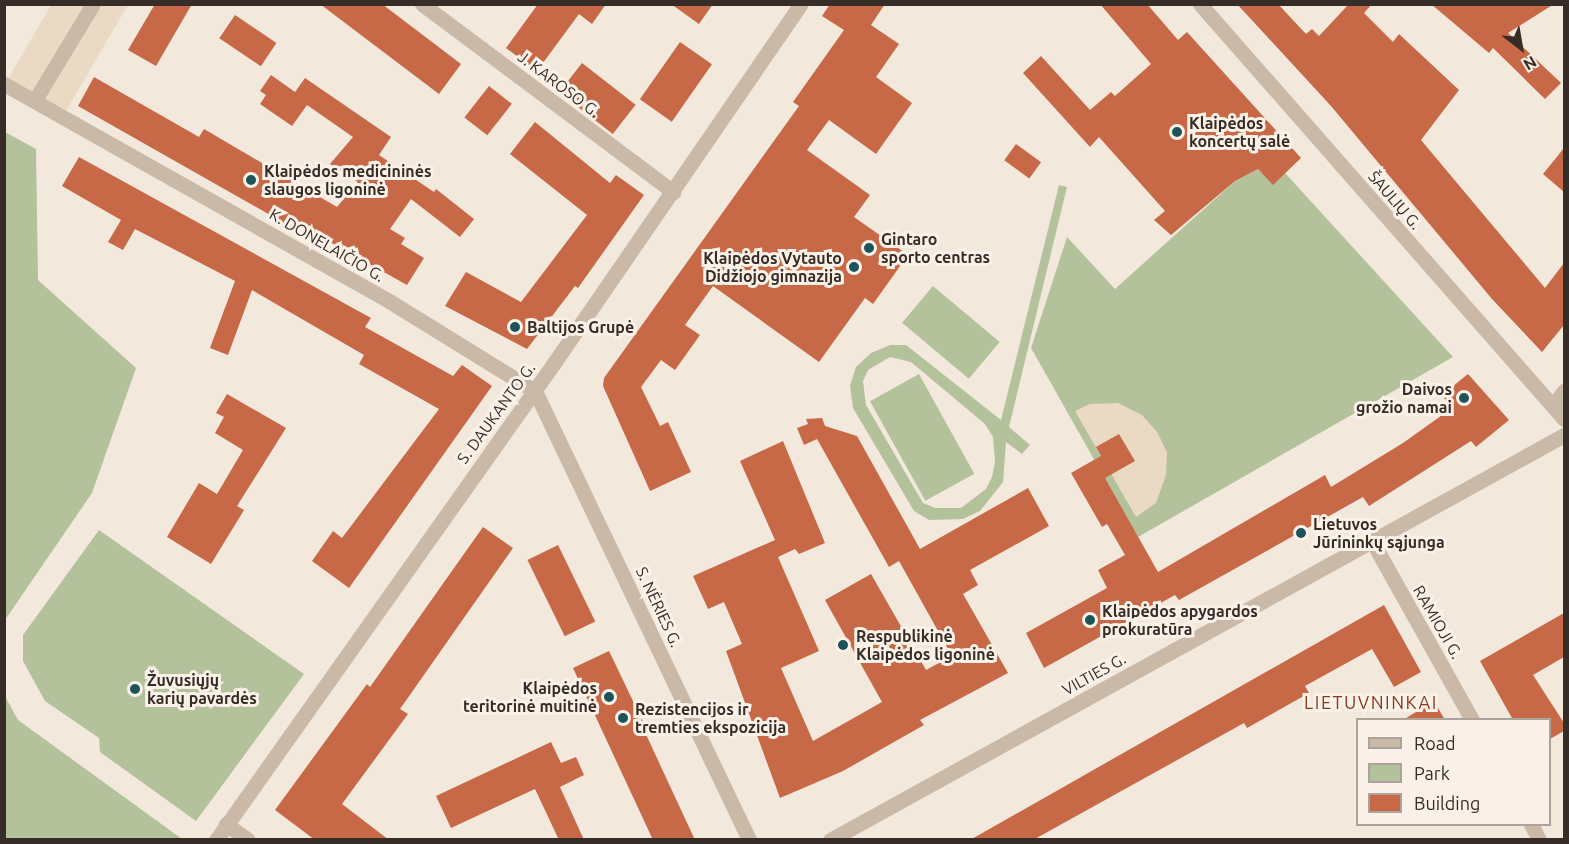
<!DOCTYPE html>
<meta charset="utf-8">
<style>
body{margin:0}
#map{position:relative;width:1569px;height:844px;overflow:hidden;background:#f2e8dc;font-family:Ubuntu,sans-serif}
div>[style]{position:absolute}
.green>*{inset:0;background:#b4c29c;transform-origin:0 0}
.plaza>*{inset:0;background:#eadac3}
.building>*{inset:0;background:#c76946;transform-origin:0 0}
.street>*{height:15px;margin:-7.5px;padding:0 7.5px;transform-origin:7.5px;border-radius:7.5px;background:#cbb9a8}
.dots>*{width:16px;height:16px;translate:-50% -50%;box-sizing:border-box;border:3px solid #faf2e9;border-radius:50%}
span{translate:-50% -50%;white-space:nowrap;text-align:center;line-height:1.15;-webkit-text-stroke:6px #faf2e9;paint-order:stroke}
.street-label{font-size:16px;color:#372d28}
.poi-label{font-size:16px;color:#372d28;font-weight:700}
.left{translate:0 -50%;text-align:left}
.right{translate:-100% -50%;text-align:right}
.neighbourhood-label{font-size:18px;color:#873c21;letter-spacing:1.5px}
.frame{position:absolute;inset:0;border:6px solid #372d28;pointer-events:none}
.legend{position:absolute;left:1356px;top:718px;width:195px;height:108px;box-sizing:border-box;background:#faf2e9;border:2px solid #aca39c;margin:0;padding:8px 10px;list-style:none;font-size:18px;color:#372d28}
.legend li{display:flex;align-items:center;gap:12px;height:30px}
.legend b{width:30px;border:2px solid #aca39c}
.north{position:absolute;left:1491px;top:18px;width:60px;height:60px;-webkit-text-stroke:4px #faf2e9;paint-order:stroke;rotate:149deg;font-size:16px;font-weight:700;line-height:24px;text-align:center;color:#372d28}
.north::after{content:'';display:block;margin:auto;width:21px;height:27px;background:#372d28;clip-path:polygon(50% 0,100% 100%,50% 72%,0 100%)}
</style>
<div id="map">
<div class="green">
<i style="clip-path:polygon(5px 132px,36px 149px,38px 280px,136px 368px,92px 493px,5px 620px)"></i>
<i style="clip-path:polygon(1258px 169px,1273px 184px,1285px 173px,1453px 357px,1138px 537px,1031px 348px,1067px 237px,1115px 289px,1235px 181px)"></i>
<i style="clip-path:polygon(evenodd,1059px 185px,1067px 187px,1009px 427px,1030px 445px,1022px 454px,1006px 442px,1003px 482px,980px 511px,963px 519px,929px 520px,914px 511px,853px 408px,850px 386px,856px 367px,871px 353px,890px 345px,906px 345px,1001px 420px,1059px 185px,890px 357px,911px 362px,985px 424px,993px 437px,995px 462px,992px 477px,986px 489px,961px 508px,935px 508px,923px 503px,866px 405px,863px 381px,868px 370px,890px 357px)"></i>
<i style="left:933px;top:286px;width:87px;height:48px;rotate:40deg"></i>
<i style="left:919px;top:374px;width:114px;height:56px;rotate:61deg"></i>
<i style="clip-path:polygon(99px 530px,304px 674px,196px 821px,100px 752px,99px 738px,45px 701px,23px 661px,23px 635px)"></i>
<i style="clip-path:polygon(5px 696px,18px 720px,182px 839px,5px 839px)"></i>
</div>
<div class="plaza">
<i style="clip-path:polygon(51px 5px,128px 5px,63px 116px,5px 84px)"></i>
<i style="clip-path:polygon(1118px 403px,1142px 415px,1157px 432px,1167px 452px,1166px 475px,1156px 503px,1136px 517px,1075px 411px,1090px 404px)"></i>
</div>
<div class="building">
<i style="clip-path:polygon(155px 4px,192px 4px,156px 66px,128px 50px)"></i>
<i style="clip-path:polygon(320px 4px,382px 4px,461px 64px,439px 94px)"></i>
<i style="clip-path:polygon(538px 4px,606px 4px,592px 24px,579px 14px,537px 71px,506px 48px)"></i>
<i style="clip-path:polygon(671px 4px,713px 4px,699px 24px)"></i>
<i style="clip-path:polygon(830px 4px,885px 4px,871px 25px,899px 44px,876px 77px,912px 103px,876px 154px,829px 120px,807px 150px,870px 195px,854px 217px,908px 255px,873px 304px,865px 298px,819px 362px,713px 286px,685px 325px,700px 335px,675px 370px,661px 360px,641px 387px,660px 426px,668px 422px,691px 472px,650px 491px,603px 386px,604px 378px,799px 106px,793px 102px,844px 30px,822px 16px)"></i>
<i style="clip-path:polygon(1100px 4px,1147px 4px,1178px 40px,1187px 32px,1301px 158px,1273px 185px,1258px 169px,1235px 181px,1171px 235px,1154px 220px,1165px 211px,1099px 137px,1090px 147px,1023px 73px,1041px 56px,1090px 110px,1111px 92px,1115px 96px,1151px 64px)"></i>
<i style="clip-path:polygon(1237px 4px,1278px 4px,1306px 34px,1312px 29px,1319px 36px,1349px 4px,1372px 4px,1364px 13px,1393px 42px,1399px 34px,1459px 90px,1421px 140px,1545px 288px,1564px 263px,1564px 325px,1542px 352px,1492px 299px,1331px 106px)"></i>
<i style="clip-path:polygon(1431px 4px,1554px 4px,1508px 33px,1561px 83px,1545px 99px,1493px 48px,1489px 53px)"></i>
<i style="left:235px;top:15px;width:50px;height:28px;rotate:34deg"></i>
<i style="left:680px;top:42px;width:39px;height:70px;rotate:35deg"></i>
<i style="left:582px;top:63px;width:68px;height:37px;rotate:38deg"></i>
<i style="clip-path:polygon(271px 75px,295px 92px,305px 78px,391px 137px,379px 155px,434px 192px,436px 189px,474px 219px,460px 237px,411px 199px,390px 229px,405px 238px,401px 244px,424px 258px,407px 285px,296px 223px,293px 228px,78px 106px,94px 77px,199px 137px,204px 129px,337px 207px,358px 182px,330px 164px,353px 137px,307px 105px,292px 126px,260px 104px,266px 95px,260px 91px)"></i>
<i style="left:489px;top:86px;width:29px;height:40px;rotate:38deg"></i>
<i style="clip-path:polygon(535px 122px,610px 183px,616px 175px,644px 195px,578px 288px,575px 286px,527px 349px,445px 306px,466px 272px,521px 302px,587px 215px,510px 154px)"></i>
<i style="left:1016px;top:144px;width:31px;height:20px;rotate:36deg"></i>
<i style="clip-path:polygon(1564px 148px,1564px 192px,1543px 174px)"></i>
<i style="clip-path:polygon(79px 157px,371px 318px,365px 327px,453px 376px,462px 365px,492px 386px,349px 588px,312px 561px,333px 531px,342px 538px,439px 409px,359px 364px,364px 355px,252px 290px,228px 355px,210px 348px,235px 281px,135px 229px,123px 250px,108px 242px,121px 220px,62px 186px)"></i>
<i style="clip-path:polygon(1468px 374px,1509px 420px,1476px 447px,1471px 441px,1369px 506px,1363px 497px,1179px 600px,1175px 595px,1044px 668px,1026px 633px,1107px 588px,1098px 570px,1125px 555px,1107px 524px,1102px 527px,1071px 473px,1101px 456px,1096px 447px,1119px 434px,1135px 461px,1105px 478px,1158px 572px,1325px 475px,1331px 487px,1403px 443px,1452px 408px,1442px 395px)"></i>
<i style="clip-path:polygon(227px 394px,286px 428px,237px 506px,244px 510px,211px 564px,167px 537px,199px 483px,217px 494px,243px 450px,215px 433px,224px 417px,216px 413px)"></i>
<i style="clip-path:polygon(822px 418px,825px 426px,857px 436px,920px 549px,1028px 488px,1049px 526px,970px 570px,978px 585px,963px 594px,1008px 673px,920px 720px,924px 725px,843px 771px,780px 798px,726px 651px,742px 644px,724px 602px,708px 609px,693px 576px,775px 540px,740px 461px,783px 441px,825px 543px,799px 554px,795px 549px,778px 557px,819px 651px,781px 668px,813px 741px,882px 702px,825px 600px,871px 574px,926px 670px,952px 656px,899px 561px,889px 567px,817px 439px,804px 445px,797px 428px,808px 424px,806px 419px)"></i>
<i style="clip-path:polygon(483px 527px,513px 548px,400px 709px,408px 714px,342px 804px,389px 840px,315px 840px,275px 810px,367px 684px,370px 687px)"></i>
<i style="left:558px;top:545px;width:85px;height:34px;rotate:64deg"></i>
<i style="clip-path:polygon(1384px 605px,1421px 672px,1394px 687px,1372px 649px,1305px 686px,1309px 693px,1247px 728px,1244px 723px,1033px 840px,970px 840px)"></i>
<i style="clip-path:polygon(1564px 613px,1564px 657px,1533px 675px,1564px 723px,1564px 731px,1550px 739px,1550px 720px,1513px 720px,1480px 661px)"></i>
<i style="clip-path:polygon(609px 651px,645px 726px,643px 728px,695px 840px,653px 840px,573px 668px)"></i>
<i style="clip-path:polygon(1434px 701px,1445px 720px,1403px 720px)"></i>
<i style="clip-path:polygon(551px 742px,561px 763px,576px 757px,584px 775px,560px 787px,584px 840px,559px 840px,535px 789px,451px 828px,436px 796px)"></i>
</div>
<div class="street">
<i style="left:422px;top:4px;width:314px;rotate:36.8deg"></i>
<i style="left:1200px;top:4px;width:552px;rotate:48.75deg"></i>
<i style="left:4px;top:84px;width:442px;rotate:29.4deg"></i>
<i style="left:389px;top:301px;width:172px;rotate:31.7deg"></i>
<i style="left:535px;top:391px;width:497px;rotate:64.5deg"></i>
<i style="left:35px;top:100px;width:112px;rotate:-58.9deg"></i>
<i style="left:1553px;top:405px;width:18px;rotate:-52deg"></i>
<i style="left:1372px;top:541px;width:205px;rotate:60.8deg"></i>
<i style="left:226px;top:824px;width:27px;rotate:36deg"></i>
<i style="left:1531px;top:824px;width:18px;rotate:63deg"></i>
<i style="left:216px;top:840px;width:585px;rotate:-54.68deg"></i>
<i style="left:554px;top:363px;width:436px;rotate:-55.5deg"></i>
<i style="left:830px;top:840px;width:838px;rotate:-28.89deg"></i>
</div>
<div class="dots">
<i style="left:1177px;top:132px;background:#1d5359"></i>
<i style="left:251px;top:180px;background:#1d5359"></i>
<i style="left:869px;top:248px;background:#1d5359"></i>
<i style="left:854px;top:267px;background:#1d5359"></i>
<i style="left:515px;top:327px;background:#1d5359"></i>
<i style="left:1464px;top:398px;background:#1d5359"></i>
<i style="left:1301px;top:533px;background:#1d5359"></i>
<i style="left:1090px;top:620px;background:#1d5359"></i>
<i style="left:843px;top:645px;background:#1d5359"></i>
<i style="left:135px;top:689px;background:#1d5359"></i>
<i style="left:609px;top:697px;background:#1d5359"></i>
<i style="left:623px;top:718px;background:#1d5359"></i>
</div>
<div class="street-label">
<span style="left:559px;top:84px;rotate:37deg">J. KAROSO G.</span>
<span style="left:1395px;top:200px;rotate:49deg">ŠAULIŲ G.</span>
<span style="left:327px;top:245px;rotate:30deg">K. DONELAIČIO G.</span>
<span style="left:496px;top:413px;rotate:-54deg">S. DAUKANTO G.</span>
<span style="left:659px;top:607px;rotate:65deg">S. NĖRIES G.</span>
<span style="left:1438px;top:622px;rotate:60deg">RAMIOJI G.</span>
<span style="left:1094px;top:674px;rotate:-29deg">VILTIES G.</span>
</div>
<div class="poi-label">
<span class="left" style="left:1189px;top:132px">Klaipėdos<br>koncertų salė</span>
<span class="left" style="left:264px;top:180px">Klaipėdos medicininės<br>slaugos ligoninė</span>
<span class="left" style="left:881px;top:248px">Gintaro<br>sporto centras</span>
<span class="right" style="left:842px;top:267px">Klaipėdos Vytauto<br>Didžiojo gimnazija</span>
<span class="left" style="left:527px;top:327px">Baltijos Grupė</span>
<span class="right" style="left:1452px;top:398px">Daivos<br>grožio namai</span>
<span class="left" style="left:1313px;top:533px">Lietuvos<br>Jūrininkų sąjunga</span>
<span class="left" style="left:1102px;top:620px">Klaipėdos apygardos<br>prokuratūra</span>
<span class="left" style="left:856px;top:645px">Respublikinė<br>Klaipėdos ligoninė</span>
<span class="left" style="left:147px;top:689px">Žuvusiųjų<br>karių pavardės</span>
<span class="right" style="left:597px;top:697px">Klaipėdos<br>teritorinė muitinė</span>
<span class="left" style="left:635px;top:718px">Rezistencijos ir<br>tremties ekspozicija</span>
</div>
<div class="neighbourhood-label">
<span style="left:1371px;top:702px">LIETUVNINKAI</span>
</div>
<div class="frame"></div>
<ul class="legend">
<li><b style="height:8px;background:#cbb9a8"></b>Road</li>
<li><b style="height:16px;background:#b4c29c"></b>Park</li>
<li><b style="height:16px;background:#c76946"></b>Building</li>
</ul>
<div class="north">N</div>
</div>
